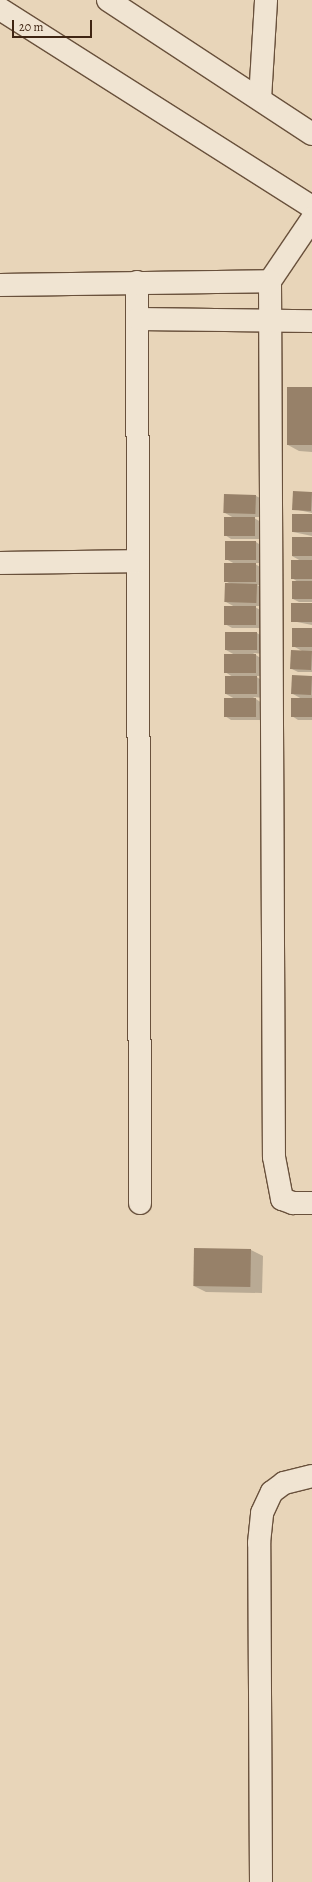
<!DOCTYPE html>
<style>
body{margin:0}
#map{position:relative;width:312px;height:1882px;overflow:hidden;background:#e8d5b9;font-family:Alegreya,serif}
div>[style]{position:absolute}
.shadow>*{inset:0;background:#0003}
.building>*{inset:0;background:#978169;transform-origin:0 0}
.roads{filter:drop-shadow(1px 0 #69513c) drop-shadow(-1px 0 #69513c) drop-shadow(0 1px #69513c) drop-shadow(0 -1px #69513c)}
.minor>*{height:22px;margin:-11px;padding:0 11px;transform-origin:11px;border-radius:11px;background:#f0e4d2}
span{translate:-50% -50%;white-space:nowrap;text-align:center;line-height:1.15;-webkit-text-stroke:4px #f0e4d2;paint-order:stroke}
.scale{position:absolute;left:12px;top:20px;width:80px;height:18px;box-sizing:border-box;border:2px solid #3f2513;border-top:0;padding-left:5px;font-size:12px;line-height:14px;white-space:nowrap;color:#3f2513;-webkit-text-stroke:3px #f0e4d2;paint-order:stroke}
</style>
<div id="map">
<div class="shadow">
<i style="clip-path:polygon(312px 388px,312px 452px,299px 451px,288px 445px)"></i>
<i style="clip-path:polygon(312px 493px,312px 513px,294px 509px)"></i>
<i style="clip-path:polygon(256px 496px,262px 499px,262px 517px,252px 517px,261px 522px,261px 539px,231px 539px,225px 535px,234px 518px,225px 513px)"></i>
<i style="clip-path:polygon(312px 515px,312px 536px,293px 532px)"></i>
<i style="clip-path:polygon(312px 538px,312px 602px,299px 602px,293px 599px,298px 582px,292px 578px,301px 561px,292px 556px)"></i>
<i style="clip-path:polygon(226px 542px,256px 542px,262px 546px,262px 563px,253px 563px,262px 568px,261px 585px,257px 585px,263px 588px,263px 606px,253px 606px,262px 611px,262px 628px,232px 628px,225px 624px,235px 607px,226px 602px,231px 584px,225px 581px,235px 564px,226px 559px)"></i>
<i style="clip-path:polygon(312px 604px,312px 625px,292px 621px)"></i>
<i style="clip-path:polygon(312px 629px,312px 672px,298px 672px,292px 669px,302px 651px,293px 646px)"></i>
<i style="clip-path:polygon(257px 633px,263px 637px,263px 654px,253px 653px,262px 659px,262px 676px,255px 676px,263px 681px,263px 698px,253px 697px,262px 703px,262px 720px,231px 720px,225px 716px,235px 699px,226px 694px,233px 677px,225px 672px,235px 655px,226px 650px)"></i>
<i style="clip-path:polygon(312px 677px,312px 720px,298px 720px,292px 716px,302px 699px,293px 694px)"></i>
<i style="clip-path:polygon(195px 1249px,251px 1250px,263px 1256px,262px 1293px,206px 1292px,194px 1286px)"></i>
</div>
<div class="building">
<i style="left:287px;top:387px;width:25px;height:58px"></i>
<i style="left:293px;top:491px;width:19px;height:19px;rotate:3deg"></i>
<i style="left:224px;top:494px;width:32px;height:19px;rotate:2deg"></i>
<i style="left:292px;top:514px;width:20px;height:18px"></i>
<i style="left:224px;top:517px;width:31px;height:19px"></i>
<i style="left:292px;top:537px;width:20px;height:19px"></i>
<i style="left:225px;top:541px;width:31px;height:19px"></i>
<i style="left:291px;top:560px;width:21px;height:19px"></i>
<i style="left:224px;top:563px;width:32px;height:19px"></i>
<i style="left:292px;top:581px;width:20px;height:18px"></i>
<i style="left:225px;top:583px;width:32px;height:19px;rotate:2deg"></i>
<i style="left:291px;top:603px;width:21px;height:19px"></i>
<i style="left:224px;top:606px;width:32px;height:19px"></i>
<i style="left:292px;top:628px;width:20px;height:19px"></i>
<i style="left:225px;top:632px;width:32px;height:18px"></i>
<i style="left:291px;top:650px;width:21px;height:19px;rotate:3deg"></i>
<i style="left:224px;top:654px;width:32px;height:19px"></i>
<i style="left:292px;top:675px;width:20px;height:19px;rotate:3deg"></i>
<i style="left:225px;top:676px;width:32px;height:18px"></i>
<i style="left:224px;top:698px;width:32px;height:19px"></i>
<i style="left:291px;top:698px;width:21px;height:19px"></i>
<i style="left:194px;top:1248px;width:57px;height:38px;rotate:1deg"></i>
</div>
<div class="roads">
<div class="minor">
<i style="left:108px;top:0;width:244px;rotate:33.3deg"></i>
<i style="left:0;top:9px;width:370px;rotate:32.4deg"></i>
<i style="left:260px;top:99px;width:99px;rotate:-86.5deg"></i>
<i style="left:312px;top:219px;width:75px;rotate:124.1deg"></i>
<i style="left:270px;top:281px;width:876px;rotate:89.74deg"></i>
<i style="left:274px;top:1157px;width:43px;rotate:79.2deg"></i>
<i style="left:282px;top:1199px;width:12px;rotate:20deg"></i>
<i style="left:293px;top:1203px;width:19px"></i>
<i style="left:137px;top:282px;width:921px;rotate:89.81deg"></i>
<i style="left:0;top:285px;width:270px;rotate:-0.8deg"></i>
<i style="left:138px;top:319px;width:174px;rotate:0.7deg"></i>
<i style="left:0;top:563px;width:137px;rotate:-0.8deg"></i>
<i style="left:261px;top:1882px;width:339px;rotate:-90.3deg"></i>
<i style="left:259px;top:1543px;width:30px;rotate:-84deg"></i>
<i style="left:262px;top:1513px;width:23px;rotate:-65deg"></i>
<i style="left:272px;top:1492px;width:15px;rotate:-37deg"></i>
<i style="left:284px;top:1483px;width:29px;rotate:-14deg"></i>
</div>
</div>
<div class="scale">20 m</div>
</div>
